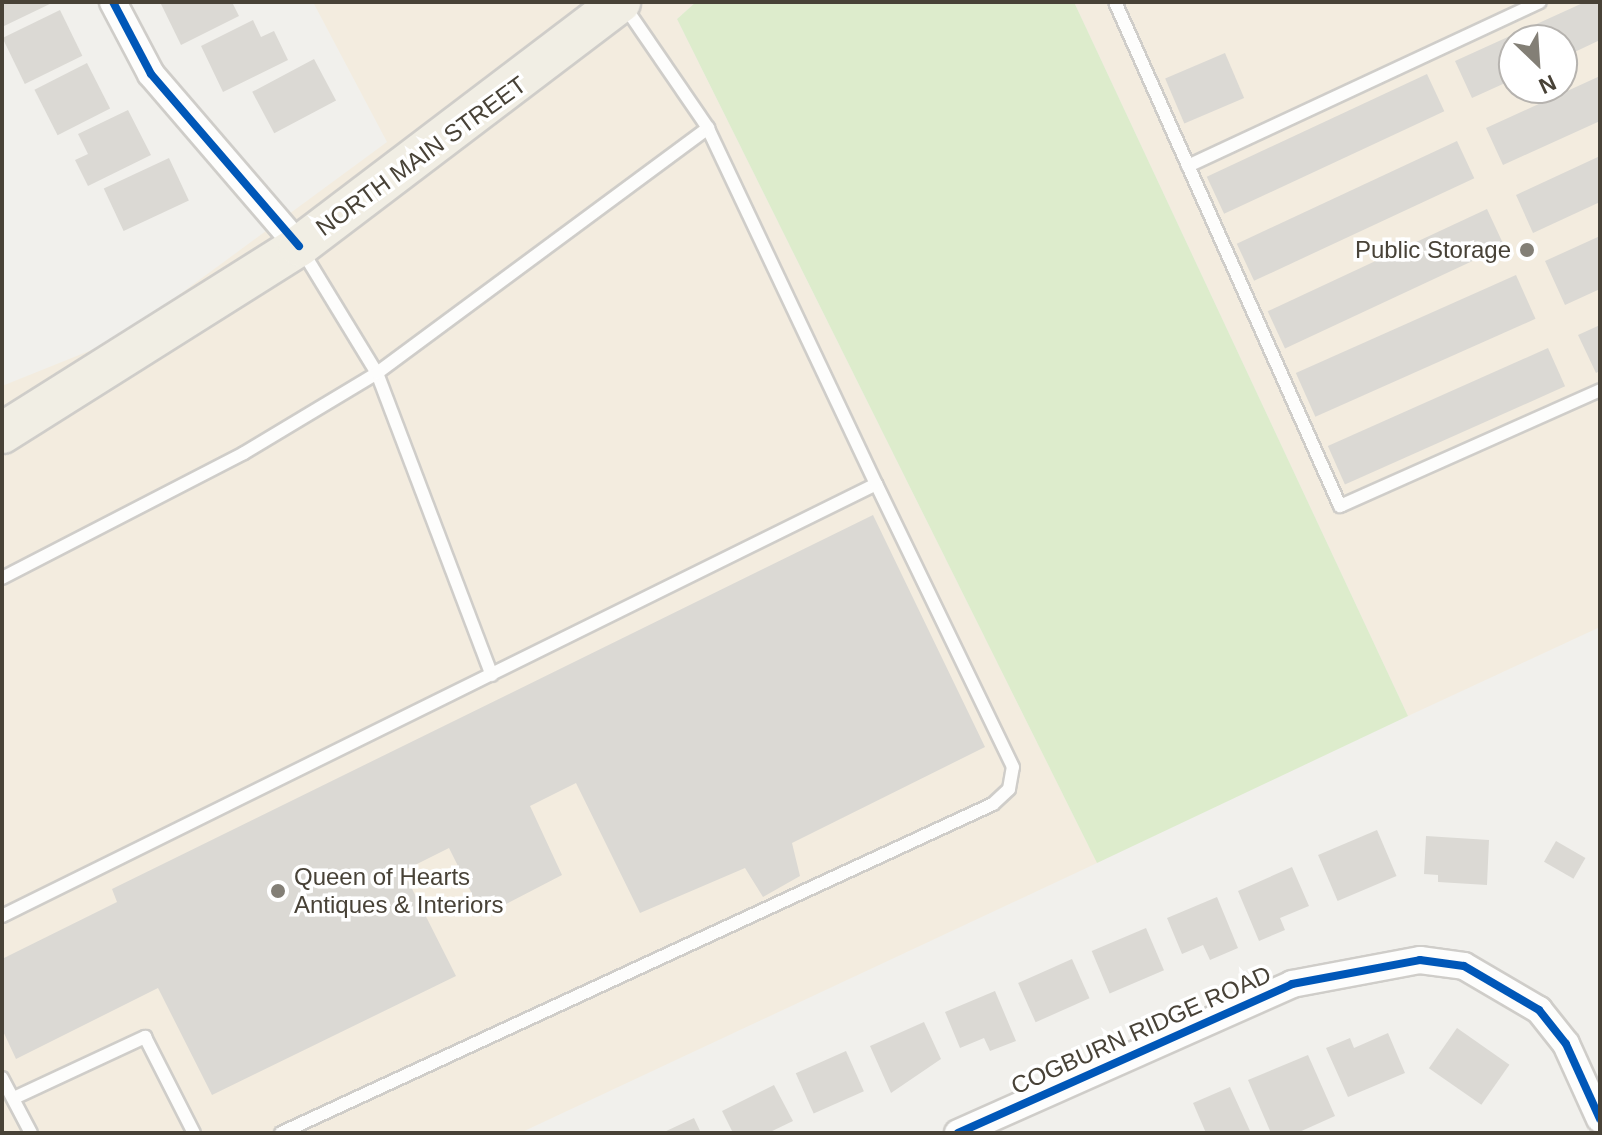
<!DOCTYPE html>
<style>
body{margin:0}
#map{position:relative;width:1602px;height:1135px;overflow:hidden;background:#f1f0ec;font-family:Arial,sans-serif}
div>[style]{position:absolute}
.commercial>*{inset:0;background:#f3ecdf}
.green>*{inset:0;background:#ddeccc}
.building>*{inset:0;background:#dbd9d4;transform-origin:0 0}
.roads{filter:drop-shadow(2px 0 #cfcdc9) drop-shadow(-2px 0 #cfcdc9) drop-shadow(0 2px #cfcdc9) drop-shadow(0 -2px #cfcdc9)}
.lane>*{height:12px;margin:-6px;padding:0 6px;transform-origin:6px;border-radius:6px;background:#fdfdfc}
.street>*{height:26px;margin:-13px;padding:0 13px;transform-origin:13px;border-radius:13px;background:#fdfdfc}
.primary>*{height:40px;margin:-20px;padding:0 20px;transform-origin:20px;border-radius:20px;background:#f1eee4}
.cycleway>*{height:8px;margin:-4px;padding:0 4px;transform-origin:4px;border-radius:4px;background:#0057b8}
.dots>*{width:22px;height:22px;translate:-50% -50%;box-sizing:border-box;border:4px solid #fff;border-radius:50%}
span{translate:-50% -50%;white-space:nowrap;text-align:center;line-height:1.15;-webkit-text-stroke:7px #fff;paint-order:stroke}
.street-label{font-size:24px;color:#484237}
.poi-label{font-size:24px;color:#484237}
.right{translate:-100% -50%;text-align:right}
.left{translate:0 -50%;text-align:left}
.frame{position:absolute;inset:0;border:4px solid #484237;pointer-events:none}
.north{position:absolute;left:1498px;top:24px;width:80px;height:80px;box-sizing:border-box;background:#fff;border:2px solid #b6b3af;border-radius:50%;rotate:155deg;font-size:22px;font-weight:700;line-height:32px;text-align:center;color:#484237}
.north::after{content:'';display:block;margin:auto;width:28px;height:36px;background:#837f76;clip-path:polygon(50% 0,100% 100%,50% 72%,0 100%)}
</style>
<div id="map">
<div class="commercial">
<i style="clip-path:polygon(313px 2px,696px 2px,677px 19px,1097px 863px,520px 1133px,2px 1133px,2px 386px,119px 339px,387px 142px)"></i>
<i style="clip-path:polygon(evenodd,1074px 2px,1600px 2px,1600px 627px,1408px 716px,1074px 2px,1514px 40px,1562px 40px,1562px 88px,1514px 88px,1514px 40px)"></i>
</div>
<div class="green">
<i style="clip-path:polygon(696px 2px,1074px 2px,1408px 716px,1097px 863px,677px 19px)"></i>
</div>
<div class="building">
<i style="clip-path:polygon(2px 2px,54px 2px,2px 27px)"></i>
<i style="clip-path:polygon(160px 2px,232px 2px,239px 16px,181px 45px)"></i>
<i style="clip-path:polygon(1585px 2px,1600px 2px,1600px 40px,1562px 58px,1562px 40px,1514px 40px,1514px 79px,1472px 98px,1455px 61px)"></i>
<i style="left:60px;top:10px;width:51px;height:64px;rotate:64deg"></i>
<i style="clip-path:polygon(253px 20px,261px 37px,274px 31px,288px 60px,223px 92px,201px 46px)"></i>
<i style="left:1225px;top:53px;width:49px;height:65px;rotate:67deg"></i>
<i style="left:314px;top:59px;width:47px;height:70px;rotate:62deg"></i>
<i style="left:87px;top:63px;width:51px;height:59px;rotate:63deg"></i>
<i style="left:1427px;top:74px;width:41px;height:243px;rotate:65deg"></i>
<i style="clip-path:polygon(1600px 76px,1600px 121px,1503px 165px,1486px 128px)"></i>
<i style="clip-path:polygon(128px 110px,151px 155px,88px 186px,75px 160px,88px 154px,78px 134px)"></i>
<i style="left:1457px;top:141px;width:41px;height:243px;rotate:65deg"></i>
<i style="clip-path:polygon(1600px 156px,1600px 202px,1533px 233px,1516px 195px)"></i>
<i style="left:169px;top:158px;width:47px;height:72px;rotate:65deg"></i>
<i style="left:1487px;top:209px;width:41px;height:242px;rotate:65deg"></i>
<i style="clip-path:polygon(1600px 236px,1600px 289px,1565px 305px,1545px 261px)"></i>
<i style="left:1516px;top:275px;width:48px;height:241px;rotate:66deg"></i>
<i style="clip-path:polygon(1600px 325px,1600px 371px,1596px 373px,1578px 335px)"></i>
<i style="left:1548px;top:348px;width:42px;height:241px;rotate:66deg"></i>
<i style="clip-path:polygon(873px 515px,985px 747px,792px 843px,800px 876px,763px 897px,745px 868px,640px 913px,576px 783px,530px 806px,562px 875px,483px 916px,449px 848px,403px 871px,456px 976px,212px 1095px,158px 988px,16px 1059px,2px 1029px,2px 959px,117px 902px,112px 889px)"></i>
<i style="left:1377px;top:830px;width:50px;height:64px;rotate:67deg"></i>
<i style="clip-path:polygon(1426px 836px,1489px 840px,1487px 885px,1438px 882px,1438px 875px,1424px 874px)"></i>
<i style="left:1556px;top:841px;width:34px;height:24px;rotate:30deg"></i>
<i style="clip-path:polygon(1292px 867px,1309px 906px,1280px 918px,1285px 930px,1259px 941px,1238px 891px)"></i>
<i style="clip-path:polygon(1217px 897px,1238px 948px,1210px 960px,1203px 945px,1182px 954px,1167px 918px)"></i>
<i style="left:1146px;top:928px;width:46px;height:59px;rotate:67deg"></i>
<i style="left:1072px;top:959px;width:43px;height:59px;rotate:66deg"></i>
<i style="clip-path:polygon(995px 991px,1016px 1041px,990px 1051px,984px 1038px,960px 1048px,945px 1012px)"></i>
<i style="clip-path:polygon(924px 1022px,941px 1059px,891px 1093px,870px 1046px)"></i>
<i style="left:1457px;top:1028px;width:64px;height:49px;rotate:35deg"></i>
<i style="clip-path:polygon(1388px 1033px,1405px 1073px,1348px 1097px,1326px 1048px,1350px 1038px,1354px 1048px)"></i>
<i style="left:846px;top:1051px;width:44px;height:55px;rotate:66deg"></i>
<i style="clip-path:polygon(1308px 1055px,1335px 1116px,1297px 1133px,1271px 1133px,1248px 1080px)"></i>
<i style="clip-path:polygon(774px 1085px,793px 1121px,768px 1133px,733px 1133px,722px 1111px)"></i>
<i style="clip-path:polygon(1230px 1087px,1251px 1133px,1206px 1133px,1193px 1103px)"></i>
<i style="clip-path:polygon(694px 1118px,701px 1133px,662px 1133px)"></i>
</div>
<div class="roads">
<div class="lane">
<i style="left:1115px;top:2px;width:552px;rotate:65.94deg"></i>
<i style="left:1340px;top:506px;width:285px;rotate:-24deg"></i>
<i style="left:1188px;top:166px;width:388px;rotate:-25deg"></i>
<i style="left:303px;top:252px;width:142px;rotate:58.6deg"></i>
<i style="left:377px;top:373px;width:323px;rotate:69.2deg"></i>
<i style="left:2px;top:578px;width:272px;rotate:-27.3deg"></i>
<i style="left:244px;top:453px;width:155px;rotate:-31deg"></i>
<i style="left:377px;top:373px;width:412px;rotate:-36.5deg"></i>
<i style="left:2px;top:916px;width:975px;rotate:-26.3deg"></i>
<i style="left:876px;top:484px;width:394px;rotate:-115.3deg"></i>
<i style="left:708px;top:128px;width:150px;rotate:-124.4deg"></i>
<i style="left:2px;top:1078px;width:62px;rotate:62.2deg"></i>
<i style="left:14px;top:1098px;width:145px;rotate:-25deg"></i>
<i style="left:145px;top:1037px;width:108px;rotate:63deg"></i>
<i style="left:281px;top:1133px;width:784px;rotate:-24.8deg"></i>
<i style="left:993px;top:804px;width:22px;rotate:-43deg"></i>
<i style="left:1009px;top:789px;width:22px;rotate:-80deg"></i>
<i style="left:1013px;top:767px;width:314px;rotate:-115.8deg"></i>
</div>
<div class="street">
<i style="left:113px;top:2px;width:81px;rotate:62.2deg"></i>
<i style="left:151px;top:74px;width:227px;rotate:49.3deg"></i>
<i style="left:958px;top:1133px;width:366px;rotate:-24deg"></i>
<i style="left:1292px;top:984px;width:130px;rotate:-10.6deg"></i>
<i style="left:1420px;top:960px;width:44px;rotate:7.8deg"></i>
<i style="left:1464px;top:966px;width:87px;rotate:30.4deg"></i>
<i style="left:1539px;top:1010px;width:43px;rotate:51.5deg"></i>
<i style="left:1566px;top:1044px;width:82px;rotate:65.6deg"></i>
</div>
<div class="primary">
<i style="left:2px;top:433px;width:351px;rotate:-32.2deg"></i>
<i style="left:299px;top:246px;width:403px;rotate:-37.2deg"></i>
</div>
</div>
<div class="cycleway">
<i style="left:113px;top:2px;width:81px;rotate:62.2deg"></i>
<i style="left:151px;top:74px;width:227px;rotate:49.3deg"></i>
<i style="left:958px;top:1133px;width:366px;rotate:-24deg"></i>
<i style="left:1292px;top:984px;width:130px;rotate:-10.6deg"></i>
<i style="left:1420px;top:960px;width:44px;rotate:7.8deg"></i>
<i style="left:1464px;top:966px;width:87px;rotate:30.4deg"></i>
<i style="left:1539px;top:1010px;width:43px;rotate:51.5deg"></i>
<i style="left:1566px;top:1044px;width:82px;rotate:65.6deg"></i>
</div>
<div class="dots">
<i style="left:1527px;top:250px;background:#837f76"></i>
<i style="left:278px;top:891px;background:#837f76"></i>
</div>
<div class="street-label">
<span style="left:421px;top:156px;rotate:-36deg">NORTH MAIN STREET</span>
<span style="left:1141px;top:1030px;rotate:-24deg">COGBURN RIDGE ROAD</span>
</div>
<div class="poi-label">
<span class="right" style="left:1511px;top:250px">Public Storage</span>
<span class="left" style="left:294px;top:891px">Queen of Hearts<br>Antiques &amp; Interiors</span>
</div>
<div class="frame"></div>
<div class="north">N</div>
</div>
